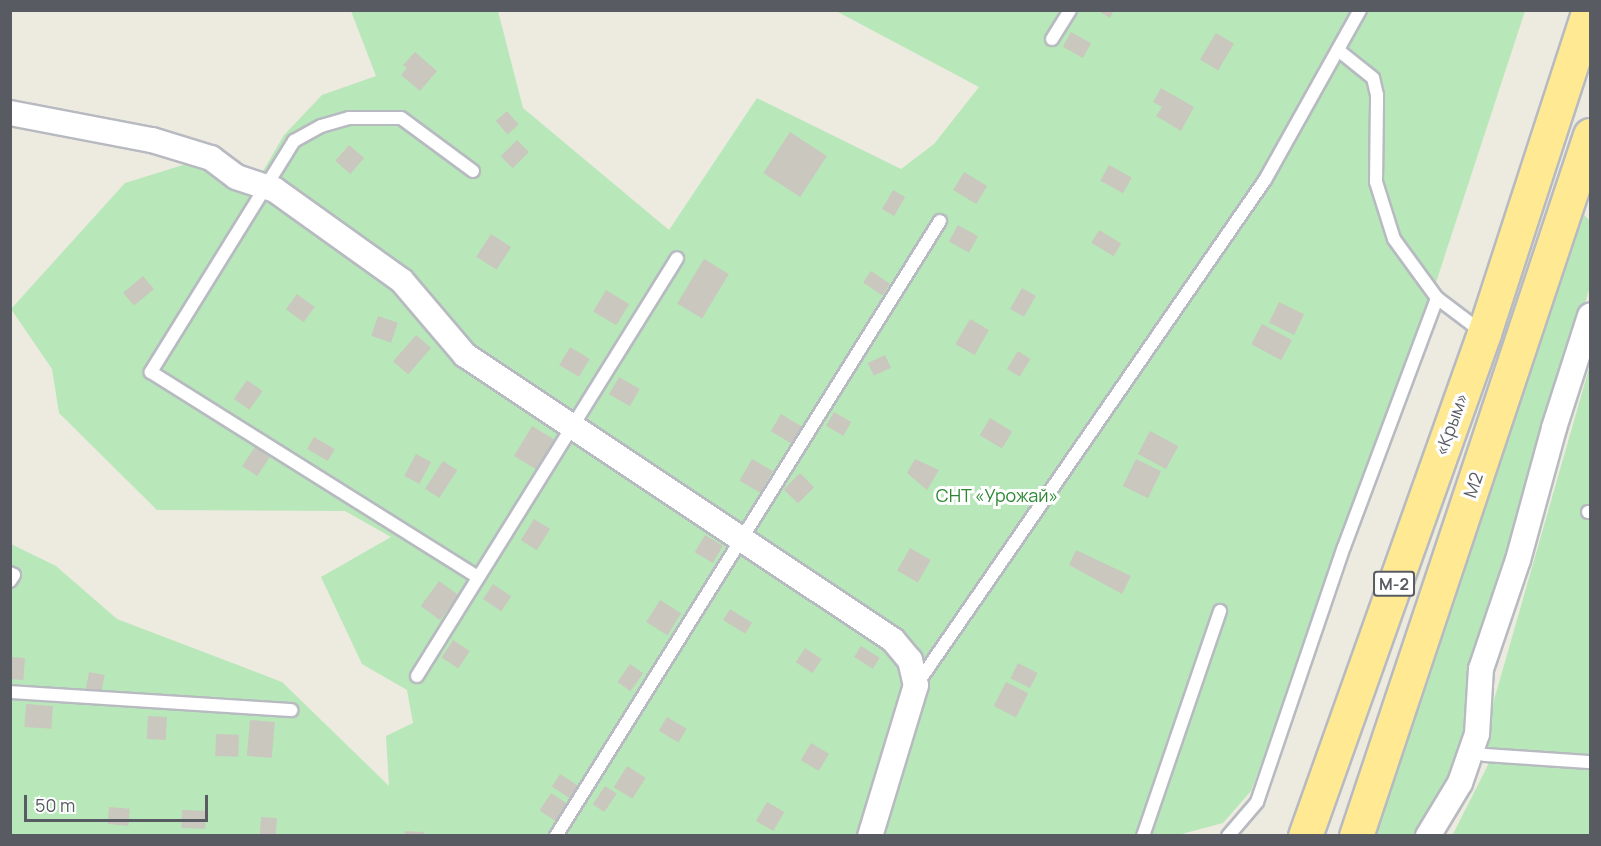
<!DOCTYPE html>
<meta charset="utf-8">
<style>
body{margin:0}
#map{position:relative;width:1601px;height:846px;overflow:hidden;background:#edeadf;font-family:Manrope,sans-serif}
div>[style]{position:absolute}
.green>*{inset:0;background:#b8e8b9}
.building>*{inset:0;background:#cac7be;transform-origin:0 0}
.roads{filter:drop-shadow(2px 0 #b7bac0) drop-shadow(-2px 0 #b7bac0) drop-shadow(0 2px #b7bac0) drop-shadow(0 -2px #b7bac0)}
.service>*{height:12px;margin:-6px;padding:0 6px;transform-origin:6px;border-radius:6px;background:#fff}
.minor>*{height:24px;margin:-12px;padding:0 12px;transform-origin:12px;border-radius:12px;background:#fff}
.trunk>*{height:33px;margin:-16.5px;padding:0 16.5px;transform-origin:16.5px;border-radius:16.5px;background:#ffea93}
span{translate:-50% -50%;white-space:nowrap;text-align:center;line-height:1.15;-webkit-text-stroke:6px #fff;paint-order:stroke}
.shield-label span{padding:2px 4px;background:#fff;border:2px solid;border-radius:4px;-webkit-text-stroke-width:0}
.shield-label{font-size:16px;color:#585c62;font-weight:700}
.street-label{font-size:18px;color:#585c62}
.park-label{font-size:18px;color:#2b8731}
.frame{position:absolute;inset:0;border:12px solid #585c62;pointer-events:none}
.scale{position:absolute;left:24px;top:795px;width:184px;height:27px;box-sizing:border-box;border:3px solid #585c62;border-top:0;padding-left:8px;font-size:18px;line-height:21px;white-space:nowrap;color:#585c62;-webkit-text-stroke:4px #fff;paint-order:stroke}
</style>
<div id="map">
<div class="green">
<i style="clip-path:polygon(351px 11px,498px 11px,523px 108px,669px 230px,757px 98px,901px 169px,934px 144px,979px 87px,836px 11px,1525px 11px,1422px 325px,1251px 791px,1223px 823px,1178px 835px,11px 835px,11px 544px,56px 566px,117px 619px,282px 682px,389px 786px,386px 736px,413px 723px,407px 690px,362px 664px,321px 577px,391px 537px,345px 511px,157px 510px,59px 413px,52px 369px,11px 309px,125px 183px,212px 156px,263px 171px,284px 135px,322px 95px,376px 76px)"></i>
<i style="clip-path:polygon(1574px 204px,1590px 221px,1590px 286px,1467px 706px,1466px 737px,1447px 789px,1418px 835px,1366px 836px)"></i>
<i style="clip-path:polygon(1590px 365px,1590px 835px,1452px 836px,1489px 763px,1486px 728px)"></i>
</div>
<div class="building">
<i style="clip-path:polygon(1097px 10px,1114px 10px,1110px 18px)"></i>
<i style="left:1071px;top:32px;width:23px;height:17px;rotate:29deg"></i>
<i style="left:1216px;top:33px;width:21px;height:31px;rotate:31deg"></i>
<i style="clip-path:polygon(415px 52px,437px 71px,420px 91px,401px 75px,407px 68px,403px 65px)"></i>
<i style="clip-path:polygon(1161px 88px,1194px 107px,1181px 131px,1156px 116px,1162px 107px,1153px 102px)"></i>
<i style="left:507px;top:111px;width:18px;height:15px;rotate:49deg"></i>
<i style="left:790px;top:132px;width:44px;height:49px;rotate:33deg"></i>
<i style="left:517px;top:140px;width:17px;height:23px;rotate:45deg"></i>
<i style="left:349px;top:145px;width:20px;height:21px;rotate:41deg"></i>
<i style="left:1109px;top:165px;width:26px;height:18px;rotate:29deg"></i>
<i style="left:964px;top:172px;width:27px;height:21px;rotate:31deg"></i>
<i style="left:893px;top:190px;width:14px;height:22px;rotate:30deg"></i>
<i style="left:958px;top:225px;width:23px;height:19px;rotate:29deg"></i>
<i style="left:1099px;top:230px;width:26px;height:15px;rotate:31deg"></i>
<i style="left:491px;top:234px;width:24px;height:27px;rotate:33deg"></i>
<i style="left:704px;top:259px;width:29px;height:52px;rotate:31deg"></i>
<i style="left:871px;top:271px;width:23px;height:14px;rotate:34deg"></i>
<i style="left:143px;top:276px;width:17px;height:26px;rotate:50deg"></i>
<i style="left:1022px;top:288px;width:16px;height:24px;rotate:30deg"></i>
<i style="left:606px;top:290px;width:27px;height:25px;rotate:31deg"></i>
<i style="left:297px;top:294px;width:22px;height:19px;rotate:36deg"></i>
<i style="left:1279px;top:302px;width:28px;height:23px;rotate:26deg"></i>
<i style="left:378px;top:316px;width:21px;height:21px;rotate:19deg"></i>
<i style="left:970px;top:319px;width:22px;height:29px;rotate:30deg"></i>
<i style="left:1262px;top:324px;width:34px;height:23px;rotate:28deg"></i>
<i style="left:416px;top:335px;width:20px;height:35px;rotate:41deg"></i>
<i style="left:570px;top:347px;width:23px;height:21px;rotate:31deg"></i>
<i style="left:1018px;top:351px;width:15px;height:21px;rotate:32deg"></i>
<i style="left:885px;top:355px;width:14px;height:19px;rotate:65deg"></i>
<i style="left:619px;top:377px;width:24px;height:20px;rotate:30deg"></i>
<i style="left:247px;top:380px;width:19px;height:23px;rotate:35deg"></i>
<i style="left:834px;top:412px;width:20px;height:16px;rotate:30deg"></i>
<i style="left:781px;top:414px;width:26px;height:20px;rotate:31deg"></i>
<i style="left:990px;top:418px;width:26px;height:20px;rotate:31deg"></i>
<i style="left:532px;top:426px;width:26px;height:35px;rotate:31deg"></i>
<i style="left:1150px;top:431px;width:32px;height:26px;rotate:28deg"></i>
<i style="left:314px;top:437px;width:24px;height:14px;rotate:30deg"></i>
<i style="left:255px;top:447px;width:18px;height:23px;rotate:34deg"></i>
<i style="left:416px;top:454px;width:17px;height:25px;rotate:28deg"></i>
<i style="left:752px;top:459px;width:24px;height:25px;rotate:30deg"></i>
<i style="clip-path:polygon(915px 459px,939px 470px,927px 490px,907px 473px)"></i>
<i style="left:1136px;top:459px;width:28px;height:30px;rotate:26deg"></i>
<i style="left:443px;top:461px;width:17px;height:33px;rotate:33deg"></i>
<i style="left:800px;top:473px;width:20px;height:23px;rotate:45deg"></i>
<i style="left:534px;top:519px;width:19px;height:25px;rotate:32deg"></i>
<i style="left:705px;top:535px;width:21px;height:20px;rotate:31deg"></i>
<i style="left:910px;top:548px;width:24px;height:26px;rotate:30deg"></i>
<i style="clip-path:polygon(1076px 550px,1131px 576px,1122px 594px,1069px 565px)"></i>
<i style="left:439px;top:581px;width:24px;height:31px;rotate:36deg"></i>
<i style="left:493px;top:584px;width:22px;height:18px;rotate:34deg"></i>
<i style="left:660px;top:600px;width:25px;height:26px;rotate:32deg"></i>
<i style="left:730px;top:609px;width:26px;height:13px;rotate:32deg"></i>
<i style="left:453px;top:640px;width:20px;height:21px;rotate:33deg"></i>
<i style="left:861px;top:646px;width:22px;height:13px;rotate:32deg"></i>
<i style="left:805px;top:648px;width:20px;height:17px;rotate:33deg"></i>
<i style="left:10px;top:657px;width:15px;height:22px;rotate:4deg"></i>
<i style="left:1018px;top:663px;width:22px;height:17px;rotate:27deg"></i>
<i style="left:630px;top:664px;width:16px;height:22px;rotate:35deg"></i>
<i style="left:89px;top:672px;width:16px;height:20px;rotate:11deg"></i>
<i style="left:1006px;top:682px;width:25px;height:27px;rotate:27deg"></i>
<i style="left:26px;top:704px;width:27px;height:23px;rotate:4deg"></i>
<i style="left:148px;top:716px;width:19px;height:23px;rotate:3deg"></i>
<i style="left:667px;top:717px;width:23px;height:16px;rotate:31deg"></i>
<i style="left:250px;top:720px;width:25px;height:36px;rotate:5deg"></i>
<i style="left:216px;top:734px;width:23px;height:22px;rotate:2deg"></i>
<i style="left:811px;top:743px;width:21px;height:20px;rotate:31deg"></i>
<i style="left:627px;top:766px;width:22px;height:25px;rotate:32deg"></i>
<i style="left:560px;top:774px;width:24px;height:15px;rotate:33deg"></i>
<i style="left:605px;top:786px;width:14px;height:22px;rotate:34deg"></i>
<i style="left:551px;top:793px;width:20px;height:21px;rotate:33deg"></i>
<i style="left:767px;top:802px;width:20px;height:22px;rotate:30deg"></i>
<i style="left:109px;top:807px;width:21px;height:17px;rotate:5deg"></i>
<i style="left:182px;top:810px;width:24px;height:18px;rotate:2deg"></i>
<i style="left:261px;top:817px;width:16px;height:19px;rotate:4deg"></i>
<i style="clip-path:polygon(405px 831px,424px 832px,423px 836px,404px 836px)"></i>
</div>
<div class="roads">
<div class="service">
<i style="left:1052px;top:39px;width:34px;rotate:-58deg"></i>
<i style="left:473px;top:171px;width:89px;rotate:-143.6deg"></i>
<i style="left:401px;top:118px;width:52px;rotate:180deg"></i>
<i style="left:349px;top:118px;width:29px;rotate:164deg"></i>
<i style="left:321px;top:126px;width:31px;rotate:151deg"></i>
<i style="left:294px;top:141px;width:272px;rotate:121.8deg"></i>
<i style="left:151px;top:372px;width:386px;rotate:32.1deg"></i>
<i style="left:1437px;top:298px;width:56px;rotate:37.1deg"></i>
<i style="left:1588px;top:512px;width:2px"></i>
<i style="left:10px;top:573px;width:4px;rotate:27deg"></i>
<i style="left:14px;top:575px;width:7px;rotate:124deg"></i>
<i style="left:417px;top:676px;width:492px;rotate:-58.1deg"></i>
<i style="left:917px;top:684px;width:612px;rotate:-55.38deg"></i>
<i style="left:1265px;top:180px;width:195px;rotate:-60.8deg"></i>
<i style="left:10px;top:692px;width:282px;rotate:3.7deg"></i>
<i style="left:1484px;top:755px;width:106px;rotate:3.8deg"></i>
<i style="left:556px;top:836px;width:725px;rotate:-58.02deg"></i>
<i style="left:1143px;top:836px;width:238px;rotate:-71.1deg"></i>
<i style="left:1228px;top:836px;width:45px;rotate:-49.5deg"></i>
<i style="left:1257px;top:802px;width:269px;rotate:-71.2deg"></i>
<i style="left:1344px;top:547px;width:266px;rotate:-69.5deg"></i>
<i style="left:1437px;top:298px;width:73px;rotate:-126.1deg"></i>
<i style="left:1394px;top:239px;width:60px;rotate:-107.5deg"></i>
<i style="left:1376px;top:182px;width:87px;rotate:-89.3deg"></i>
<i style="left:1377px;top:95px;width:17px;rotate:-103deg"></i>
<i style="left:1373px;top:78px;width:45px;rotate:-141.3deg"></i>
</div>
<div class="minor">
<i style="left:10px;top:113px;width:145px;rotate:10.8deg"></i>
<i style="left:152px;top:140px;width:62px;rotate:17deg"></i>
<i style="left:211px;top:158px;width:31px;rotate:37deg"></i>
<i style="left:236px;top:177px;width:41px;rotate:18.4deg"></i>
<i style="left:275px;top:190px;width:156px;rotate:35.6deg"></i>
<i style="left:402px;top:281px;width:97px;rotate:49.6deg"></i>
<i style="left:465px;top:355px;width:514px;rotate:33.66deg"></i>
<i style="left:893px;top:640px;width:26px;rotate:50deg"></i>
<i style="left:910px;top:660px;width:26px;rotate:77deg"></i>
<i style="left:916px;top:685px;width:158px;rotate:106.9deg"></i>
<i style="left:1428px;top:836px;width:62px;rotate:-58.9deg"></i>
<i style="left:1460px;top:783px;width:52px;rotate:-70.9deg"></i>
<i style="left:1477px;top:734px;width:65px;rotate:-86.5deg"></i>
<i style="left:1481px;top:669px;width:115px;rotate:-71.3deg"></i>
<i style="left:1518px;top:560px;width:137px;rotate:-74.7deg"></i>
<i style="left:1554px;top:428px;width:118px;rotate:-72.2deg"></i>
</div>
<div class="trunk">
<i style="left:1305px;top:836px;width:534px;rotate:-70.41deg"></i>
<i style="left:1484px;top:333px;width:340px;rotate:-72deg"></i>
<i style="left:1356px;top:836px;width:739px;rotate:-71.54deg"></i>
</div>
</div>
<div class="shield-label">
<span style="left:1394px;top:584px">М-2</span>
</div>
<div class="street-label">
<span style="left:1451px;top:424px;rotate:-70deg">«Крым»</span>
<span style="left:1473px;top:485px;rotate:-71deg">М2</span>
</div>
<div class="park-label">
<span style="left:997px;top:495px">СНТ «Урожай»</span>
</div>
<div class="frame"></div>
<div class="scale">50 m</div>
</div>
